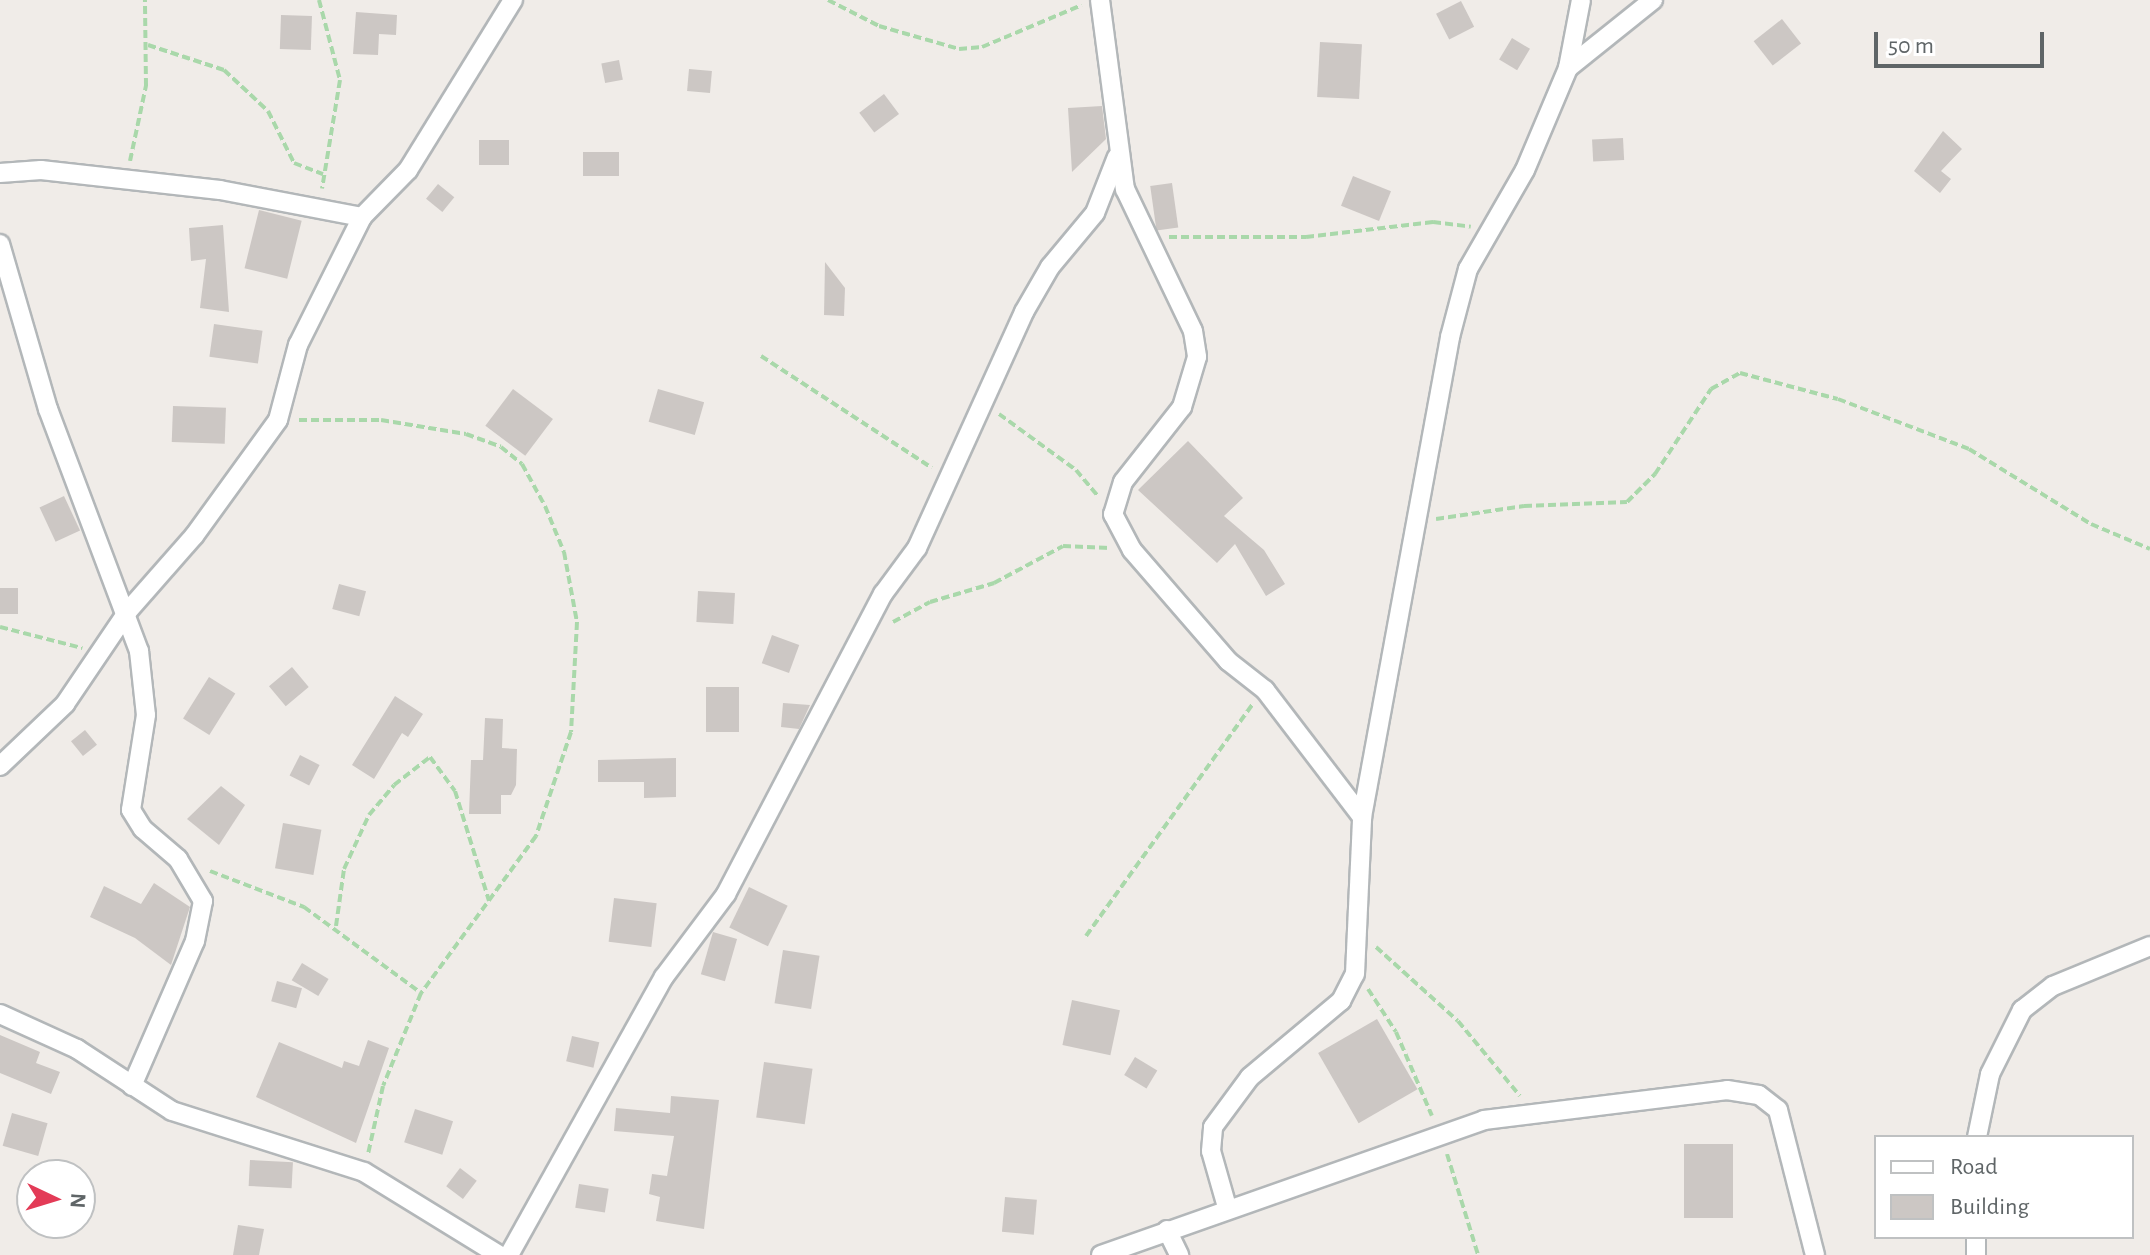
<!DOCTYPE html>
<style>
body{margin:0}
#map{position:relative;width:2150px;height:1255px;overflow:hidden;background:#f0ece8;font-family:"Alegreya Sans",sans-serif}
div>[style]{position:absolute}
.building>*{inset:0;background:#ccc7c4;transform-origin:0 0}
.path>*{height:4px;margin-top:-2px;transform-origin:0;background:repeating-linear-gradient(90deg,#a9d8aa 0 8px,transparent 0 12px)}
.roads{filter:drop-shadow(2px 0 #b3b7b9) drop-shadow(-2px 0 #b3b7b9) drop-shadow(0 2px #b3b7b9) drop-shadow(0 -2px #b3b7b9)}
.street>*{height:18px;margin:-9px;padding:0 9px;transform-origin:9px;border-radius:9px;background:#fff}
span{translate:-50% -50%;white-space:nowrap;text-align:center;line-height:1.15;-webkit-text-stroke:6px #fff;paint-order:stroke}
.legend{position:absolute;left:1874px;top:1135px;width:260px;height:104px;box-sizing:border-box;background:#fff;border:2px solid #bfc1c2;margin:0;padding:10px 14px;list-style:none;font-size:24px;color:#5f6567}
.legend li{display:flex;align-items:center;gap:16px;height:40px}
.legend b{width:40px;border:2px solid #bfc1c2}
.north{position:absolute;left:16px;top:1159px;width:80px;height:80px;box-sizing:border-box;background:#fff;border:2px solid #bfc1c2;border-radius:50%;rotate:94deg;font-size:22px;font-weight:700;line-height:32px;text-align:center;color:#5f6567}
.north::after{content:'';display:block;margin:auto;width:28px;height:36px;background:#e33b57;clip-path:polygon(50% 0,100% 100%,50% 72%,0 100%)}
.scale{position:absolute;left:1874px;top:32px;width:170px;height:36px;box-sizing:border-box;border:4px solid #5f6567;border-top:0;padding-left:10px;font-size:24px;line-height:28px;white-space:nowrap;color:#5f6567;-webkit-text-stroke:6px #fff;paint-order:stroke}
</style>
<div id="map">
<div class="building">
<i style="left:1461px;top:1px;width:29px;height:28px;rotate:63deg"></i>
<i style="clip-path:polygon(356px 12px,397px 15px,396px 35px,379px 34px,378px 55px,353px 54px)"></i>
<i style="left:281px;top:15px;width:31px;height:34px;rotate:2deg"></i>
<i style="left:1782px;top:19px;width:31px;height:36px;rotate:52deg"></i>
<i style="left:1512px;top:38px;width:21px;height:25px;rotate:31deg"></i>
<i style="left:1320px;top:42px;width:42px;height:55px;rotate:3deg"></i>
<i style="left:619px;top:60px;width:20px;height:18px;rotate:79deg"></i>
<i style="left:689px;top:69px;width:23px;height:22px;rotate:5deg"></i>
<i style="left:884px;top:94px;width:25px;height:31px;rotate:53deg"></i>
<i style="clip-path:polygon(1102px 106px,1106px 139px,1072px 172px,1068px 108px)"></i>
<i style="clip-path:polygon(1943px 131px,1962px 149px,1941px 171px,1951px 179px,1940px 193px,1914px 171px)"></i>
<i style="left:1623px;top:138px;width:22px;height:31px;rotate:87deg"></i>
<i style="left:479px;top:140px;width:30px;height:25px"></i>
<i style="left:619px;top:152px;width:24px;height:36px;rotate:90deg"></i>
<i style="left:1353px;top:176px;width:41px;height:32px;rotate:22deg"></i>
<i style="left:1172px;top:183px;width:45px;height:22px;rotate:82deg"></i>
<i style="left:438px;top:184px;width:21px;height:19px;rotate:39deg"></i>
<i style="left:259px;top:210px;width:44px;height:60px;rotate:14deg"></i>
<i style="clip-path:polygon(223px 225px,229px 312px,200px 308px,206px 259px,191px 261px,189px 228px)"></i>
<i style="clip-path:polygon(825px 262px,845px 288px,844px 316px,824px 315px)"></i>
<i style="left:214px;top:324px;width:49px;height:33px;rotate:8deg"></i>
<i style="left:513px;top:389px;width:50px;height:46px;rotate:37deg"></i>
<i style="left:658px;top:389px;width:48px;height:34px;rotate:16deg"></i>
<i style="left:173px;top:406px;width:53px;height:36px;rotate:2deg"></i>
<i style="clip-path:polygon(1188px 441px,1243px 498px,1224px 516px,1264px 550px,1285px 584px,1266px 596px,1235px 544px,1217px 563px,1138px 490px)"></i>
<i style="left:64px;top:496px;width:38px;height:27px;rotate:65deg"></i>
<i style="left:339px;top:584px;width:28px;height:26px;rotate:15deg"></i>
<i style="left:0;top:588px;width:18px;height:26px"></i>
<i style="left:698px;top:591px;width:37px;height:31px;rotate:3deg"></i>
<i style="left:772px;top:635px;width:29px;height:30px;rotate:20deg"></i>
<i style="left:292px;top:667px;width:26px;height:30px;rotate:50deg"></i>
<i style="left:209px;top:677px;width:31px;height:49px;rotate:32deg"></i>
<i style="left:706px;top:687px;width:33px;height:45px"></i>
<i style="clip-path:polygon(395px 696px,423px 714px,408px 737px,402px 733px,374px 779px,352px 765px)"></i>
<i style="clip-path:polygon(783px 703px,810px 705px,799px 729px,781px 727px)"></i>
<i style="clip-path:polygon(485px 718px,503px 719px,502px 748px,517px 749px,516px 785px,511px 795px,501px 795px,501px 814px,469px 814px,471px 760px,483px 760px)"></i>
<i style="left:85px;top:730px;width:19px;height:18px;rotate:51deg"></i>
<i style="left:300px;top:755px;width:22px;height:23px;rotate:27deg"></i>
<i style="clip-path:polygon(676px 758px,676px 797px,644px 798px,644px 782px,598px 782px,598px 760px)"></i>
<i style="clip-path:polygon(221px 786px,245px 805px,219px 845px,187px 819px)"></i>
<i style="left:283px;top:823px;width:39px;height:46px;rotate:10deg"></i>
<i style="clip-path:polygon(154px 883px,190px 907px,171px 965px,135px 938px,90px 917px,104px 886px,141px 904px)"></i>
<i style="left:749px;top:887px;width:43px;height:45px;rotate:26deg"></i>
<i style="left:614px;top:898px;width:43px;height:44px;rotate:7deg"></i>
<i style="left:713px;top:932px;width:25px;height:44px;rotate:16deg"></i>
<i style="left:783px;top:950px;width:37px;height:54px;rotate:9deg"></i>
<i style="left:302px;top:963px;width:31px;height:20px;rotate:31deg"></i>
<i style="left:277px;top:981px;width:26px;height:21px;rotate:16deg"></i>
<i style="left:1072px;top:1000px;width:49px;height:46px;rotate:12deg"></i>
<i style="left:1377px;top:1019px;width:81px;height:68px;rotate:60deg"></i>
<i style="clip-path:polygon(0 1035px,40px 1052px,36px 1063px,60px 1072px,51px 1094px,0 1073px)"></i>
<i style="left:572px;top:1036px;width:28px;height:26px;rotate:13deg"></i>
<i style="clip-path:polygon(368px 1040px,389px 1048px,356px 1143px,256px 1097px,279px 1042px,342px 1068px,344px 1061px,359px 1066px)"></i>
<i style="left:1135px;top:1057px;width:26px;height:21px;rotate:31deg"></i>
<i style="left:764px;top:1062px;width:49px;height:56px;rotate:8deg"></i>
<i style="clip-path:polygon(671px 1096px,719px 1100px,704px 1229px,656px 1221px,660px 1197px,649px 1194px,652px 1174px,667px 1176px,674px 1136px,614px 1131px,616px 1108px,670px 1113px)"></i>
<i style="left:415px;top:1109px;width:40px;height:35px;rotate:18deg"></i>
<i style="left:12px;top:1113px;width:37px;height:34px;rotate:16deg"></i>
<i style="left:1684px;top:1144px;width:49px;height:74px"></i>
<i style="left:250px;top:1160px;width:43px;height:26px;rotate:3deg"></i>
<i style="left:460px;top:1168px;width:21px;height:23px;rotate:37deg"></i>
<i style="left:579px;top:1184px;width:30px;height:24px;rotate:9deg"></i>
<i style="left:1005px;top:1197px;width:32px;height:35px;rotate:5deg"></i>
<i style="clip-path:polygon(238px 1225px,264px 1229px,259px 1255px,233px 1255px)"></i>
</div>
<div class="path">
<i style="left:319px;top:0;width:83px;rotate:75.3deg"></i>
<i style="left:340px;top:80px;width:110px;rotate:99.4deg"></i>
<i style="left:828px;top:0;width:57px;rotate:27deg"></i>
<i style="left:879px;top:26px;width:83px;rotate:16deg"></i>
<i style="left:959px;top:49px;width:23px;rotate:-5deg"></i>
<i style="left:982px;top:47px;width:108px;rotate:-22.8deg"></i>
<i style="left:148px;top:45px;width:80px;rotate:18.2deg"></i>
<i style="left:224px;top:70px;width:60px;rotate:43deg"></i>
<i style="left:268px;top:111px;width:58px;rotate:63.4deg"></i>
<i style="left:294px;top:163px;width:31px;rotate:21deg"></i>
<i style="left:130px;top:161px;width:77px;rotate:-78deg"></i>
<i style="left:146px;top:86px;width:86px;rotate:-90.7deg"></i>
<i style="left:1169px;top:237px;width:137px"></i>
<i style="left:1306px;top:237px;width:128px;rotate:-6.7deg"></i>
<i style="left:1433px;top:222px;width:38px;rotate:7deg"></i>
<i style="left:761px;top:356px;width:204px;rotate:33.2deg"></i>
<i style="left:999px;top:414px;width:95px;rotate:36deg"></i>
<i style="left:1076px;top:470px;width:35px;rotate:50deg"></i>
<i style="left:299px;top:420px;width:82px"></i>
<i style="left:381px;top:420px;width:86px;rotate:9.4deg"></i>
<i style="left:466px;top:434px;width:37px;rotate:20deg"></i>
<i style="left:501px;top:447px;width:27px;rotate:39deg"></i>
<i style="left:522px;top:464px;width:48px;rotate:61.3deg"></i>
<i style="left:545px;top:506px;width:50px;rotate:67.6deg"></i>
<i style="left:564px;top:552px;width:71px;rotate:79.5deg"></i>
<i style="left:577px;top:622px;width:110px;rotate:93.1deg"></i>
<i style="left:571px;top:732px;width:110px;rotate:108.6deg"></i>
<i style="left:536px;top:836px;width:195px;rotate:126.2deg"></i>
<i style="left:421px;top:993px;width:100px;rotate:112.2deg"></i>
<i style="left:383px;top:1086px;width:70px;rotate:102.4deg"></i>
<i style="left:1436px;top:519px;width:89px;rotate:-8.4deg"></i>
<i style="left:1524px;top:506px;width:103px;rotate:-2.2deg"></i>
<i style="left:1627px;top:502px;width:40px;rotate:-45deg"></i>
<i style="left:1655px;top:474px;width:102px;rotate:-56.6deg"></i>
<i style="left:1711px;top:389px;width:33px;rotate:-29deg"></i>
<i style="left:1740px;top:373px;width:101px;rotate:14.9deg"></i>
<i style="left:1838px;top:399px;width:140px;rotate:20.9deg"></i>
<i style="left:1969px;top:449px;width:143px;rotate:31.6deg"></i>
<i style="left:2091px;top:524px;width:64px;rotate:23deg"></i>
<i style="left:893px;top:622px;width:42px;rotate:-28.4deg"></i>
<i style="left:930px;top:602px;width:67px;rotate:-16.5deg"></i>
<i style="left:994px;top:583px;width:78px;rotate:-28.2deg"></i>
<i style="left:1063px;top:546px;width:47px;rotate:2.4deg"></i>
<i style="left:0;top:627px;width:85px;rotate:14.4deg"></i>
<i style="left:210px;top:871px;width:101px;rotate:21deg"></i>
<i style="left:304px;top:907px;width:145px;rotate:36.3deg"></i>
<i style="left:336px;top:926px;width:58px;rotate:-82deg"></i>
<i style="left:344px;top:869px;width:60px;rotate:-65.2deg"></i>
<i style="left:369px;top:815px;width:39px;rotate:-50deg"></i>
<i style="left:394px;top:785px;width:46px;rotate:-37.9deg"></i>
<i style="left:430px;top:757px;width:42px;rotate:53.7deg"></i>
<i style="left:455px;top:791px;width:115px;rotate:72.8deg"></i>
<i style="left:1086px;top:936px;width:286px;rotate:-54.3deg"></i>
<i style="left:1376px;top:947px;width:110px;rotate:42.1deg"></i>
<i style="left:1458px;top:1021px;width:97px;rotate:50.4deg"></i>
<i style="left:1368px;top:989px;width:51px;rotate:56.9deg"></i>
<i style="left:1396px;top:1032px;width:91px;rotate:66.8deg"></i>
<i style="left:1447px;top:1154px;width:106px;rotate:72.9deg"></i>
</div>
<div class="roads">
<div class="street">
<i style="left:1100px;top:0;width:191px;rotate:82.5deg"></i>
<i style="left:1125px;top:189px;width:157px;rotate:64.4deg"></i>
<i style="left:1193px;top:331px;width:26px;rotate:81deg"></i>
<i style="left:1197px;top:357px;width:52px;rotate:106.7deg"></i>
<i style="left:1182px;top:407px;width:95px;rotate:128.2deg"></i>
<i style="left:1123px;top:482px;width:34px;rotate:107deg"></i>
<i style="left:1113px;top:514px;width:41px;rotate:62.2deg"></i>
<i style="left:1132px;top:550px;width:147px;rotate:49.1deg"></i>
<i style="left:1228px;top:661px;width:47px;rotate:38.1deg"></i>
<i style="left:1265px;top:690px;width:160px;rotate:52.6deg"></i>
<i style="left:1568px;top:68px;width:109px;rotate:-38.7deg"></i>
<i style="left:0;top:173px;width:41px;rotate:-4.2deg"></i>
<i style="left:41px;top:170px;width:180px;rotate:6.4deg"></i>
<i style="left:220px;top:190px;width:145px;rotate:10.8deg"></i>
<i style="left:0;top:244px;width:172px;rotate:73.8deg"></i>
<i style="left:48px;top:409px;width:259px;rotate:69.4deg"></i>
<i style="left:139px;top:651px;width:64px;rotate:83.8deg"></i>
<i style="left:146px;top:715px;width:96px;rotate:99deg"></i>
<i style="left:131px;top:810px;width:22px;rotate:58deg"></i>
<i style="left:143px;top:829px;width:46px;rotate:40.6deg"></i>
<i style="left:178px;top:859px;width:49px;rotate:59.2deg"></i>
<i style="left:203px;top:901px;width:41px;rotate:101.3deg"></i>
<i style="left:195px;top:941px;width:158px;rotate:113.5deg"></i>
<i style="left:0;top:766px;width:90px;rotate:-43.6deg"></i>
<i style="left:65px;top:704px;width:112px;rotate:-55.9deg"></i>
<i style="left:128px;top:611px;width:100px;rotate:-48.7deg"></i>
<i style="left:194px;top:536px;width:143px;rotate:-54.1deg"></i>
<i style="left:278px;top:420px;width:78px;rotate:-75.1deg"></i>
<i style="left:298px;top:345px;width:143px;rotate:-63.4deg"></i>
<i style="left:362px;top:217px;width:66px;rotate:-45.6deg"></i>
<i style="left:408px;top:170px;width:200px;rotate:-58.3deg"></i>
<i style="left:0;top:1014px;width:85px;rotate:24.4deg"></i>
<i style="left:77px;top:1049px;width:113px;rotate:33.1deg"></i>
<i style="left:172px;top:1111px;width:201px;rotate:17.6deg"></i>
<i style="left:364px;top:1172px;width:158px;rotate:31.6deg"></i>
<i style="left:1977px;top:1137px;width:64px;rotate:-78.3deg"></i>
<i style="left:1990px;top:1074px;width:72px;rotate:-63.4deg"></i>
<i style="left:2022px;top:1010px;width:39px;rotate:-38deg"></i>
<i style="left:2053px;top:986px;width:105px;rotate:-22.4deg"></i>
<i style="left:1227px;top:1207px;width:58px;rotate:-105.9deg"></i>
<i style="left:1211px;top:1151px;width:24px;rotate:-85deg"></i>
<i style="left:1213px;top:1127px;width:62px;rotate:-53.5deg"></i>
<i style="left:1250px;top:1077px;width:119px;rotate:-39.9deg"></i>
<i style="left:1341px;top:1001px;width:30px;rotate:-63deg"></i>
<i style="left:1355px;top:974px;width:157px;rotate:-87.4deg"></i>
<i style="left:1362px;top:817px;width:488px;rotate:-79.6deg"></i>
<i style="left:1450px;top:337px;width:70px;rotate:-75.2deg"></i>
<i style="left:1468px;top:269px;width:114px;rotate:-60.1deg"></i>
<i style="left:1525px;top:170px;width:111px;rotate:-67.1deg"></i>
<i style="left:1568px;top:68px;width:69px;rotate:-79.2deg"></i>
<i style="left:1167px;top:1230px;width:28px;rotate:64deg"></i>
<i style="left:1976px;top:1237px;width:18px;rotate:90deg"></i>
<i style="left:509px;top:1255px;width:318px;rotate:-60.9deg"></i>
<i style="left:664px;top:977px;width:104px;rotate:-53.2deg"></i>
<i style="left:726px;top:894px;width:339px;rotate:-62.4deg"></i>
<i style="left:883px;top:594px;width:57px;rotate:-53.5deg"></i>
<i style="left:917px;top:548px;width:259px;rotate:-65.6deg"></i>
<i style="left:1024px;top:312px;width:52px;rotate:-60deg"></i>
<i style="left:1050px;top:267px;width:70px;rotate:-50.2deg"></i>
<i style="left:1095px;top:213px;width:60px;rotate:-68.6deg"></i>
<i style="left:1101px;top:1255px;width:406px;rotate:-19.4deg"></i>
<i style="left:1484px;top:1120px;width:245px;rotate:-7deg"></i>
<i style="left:1727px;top:1090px;width:32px;rotate:9deg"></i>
<i style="left:1759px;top:1095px;width:24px;rotate:38deg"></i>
<i style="left:1778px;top:1110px;width:150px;rotate:75.7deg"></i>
</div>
</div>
<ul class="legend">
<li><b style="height:10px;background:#fff"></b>Road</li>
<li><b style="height:22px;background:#ccc7c4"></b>Building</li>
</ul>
<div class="north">N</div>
<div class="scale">50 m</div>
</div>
